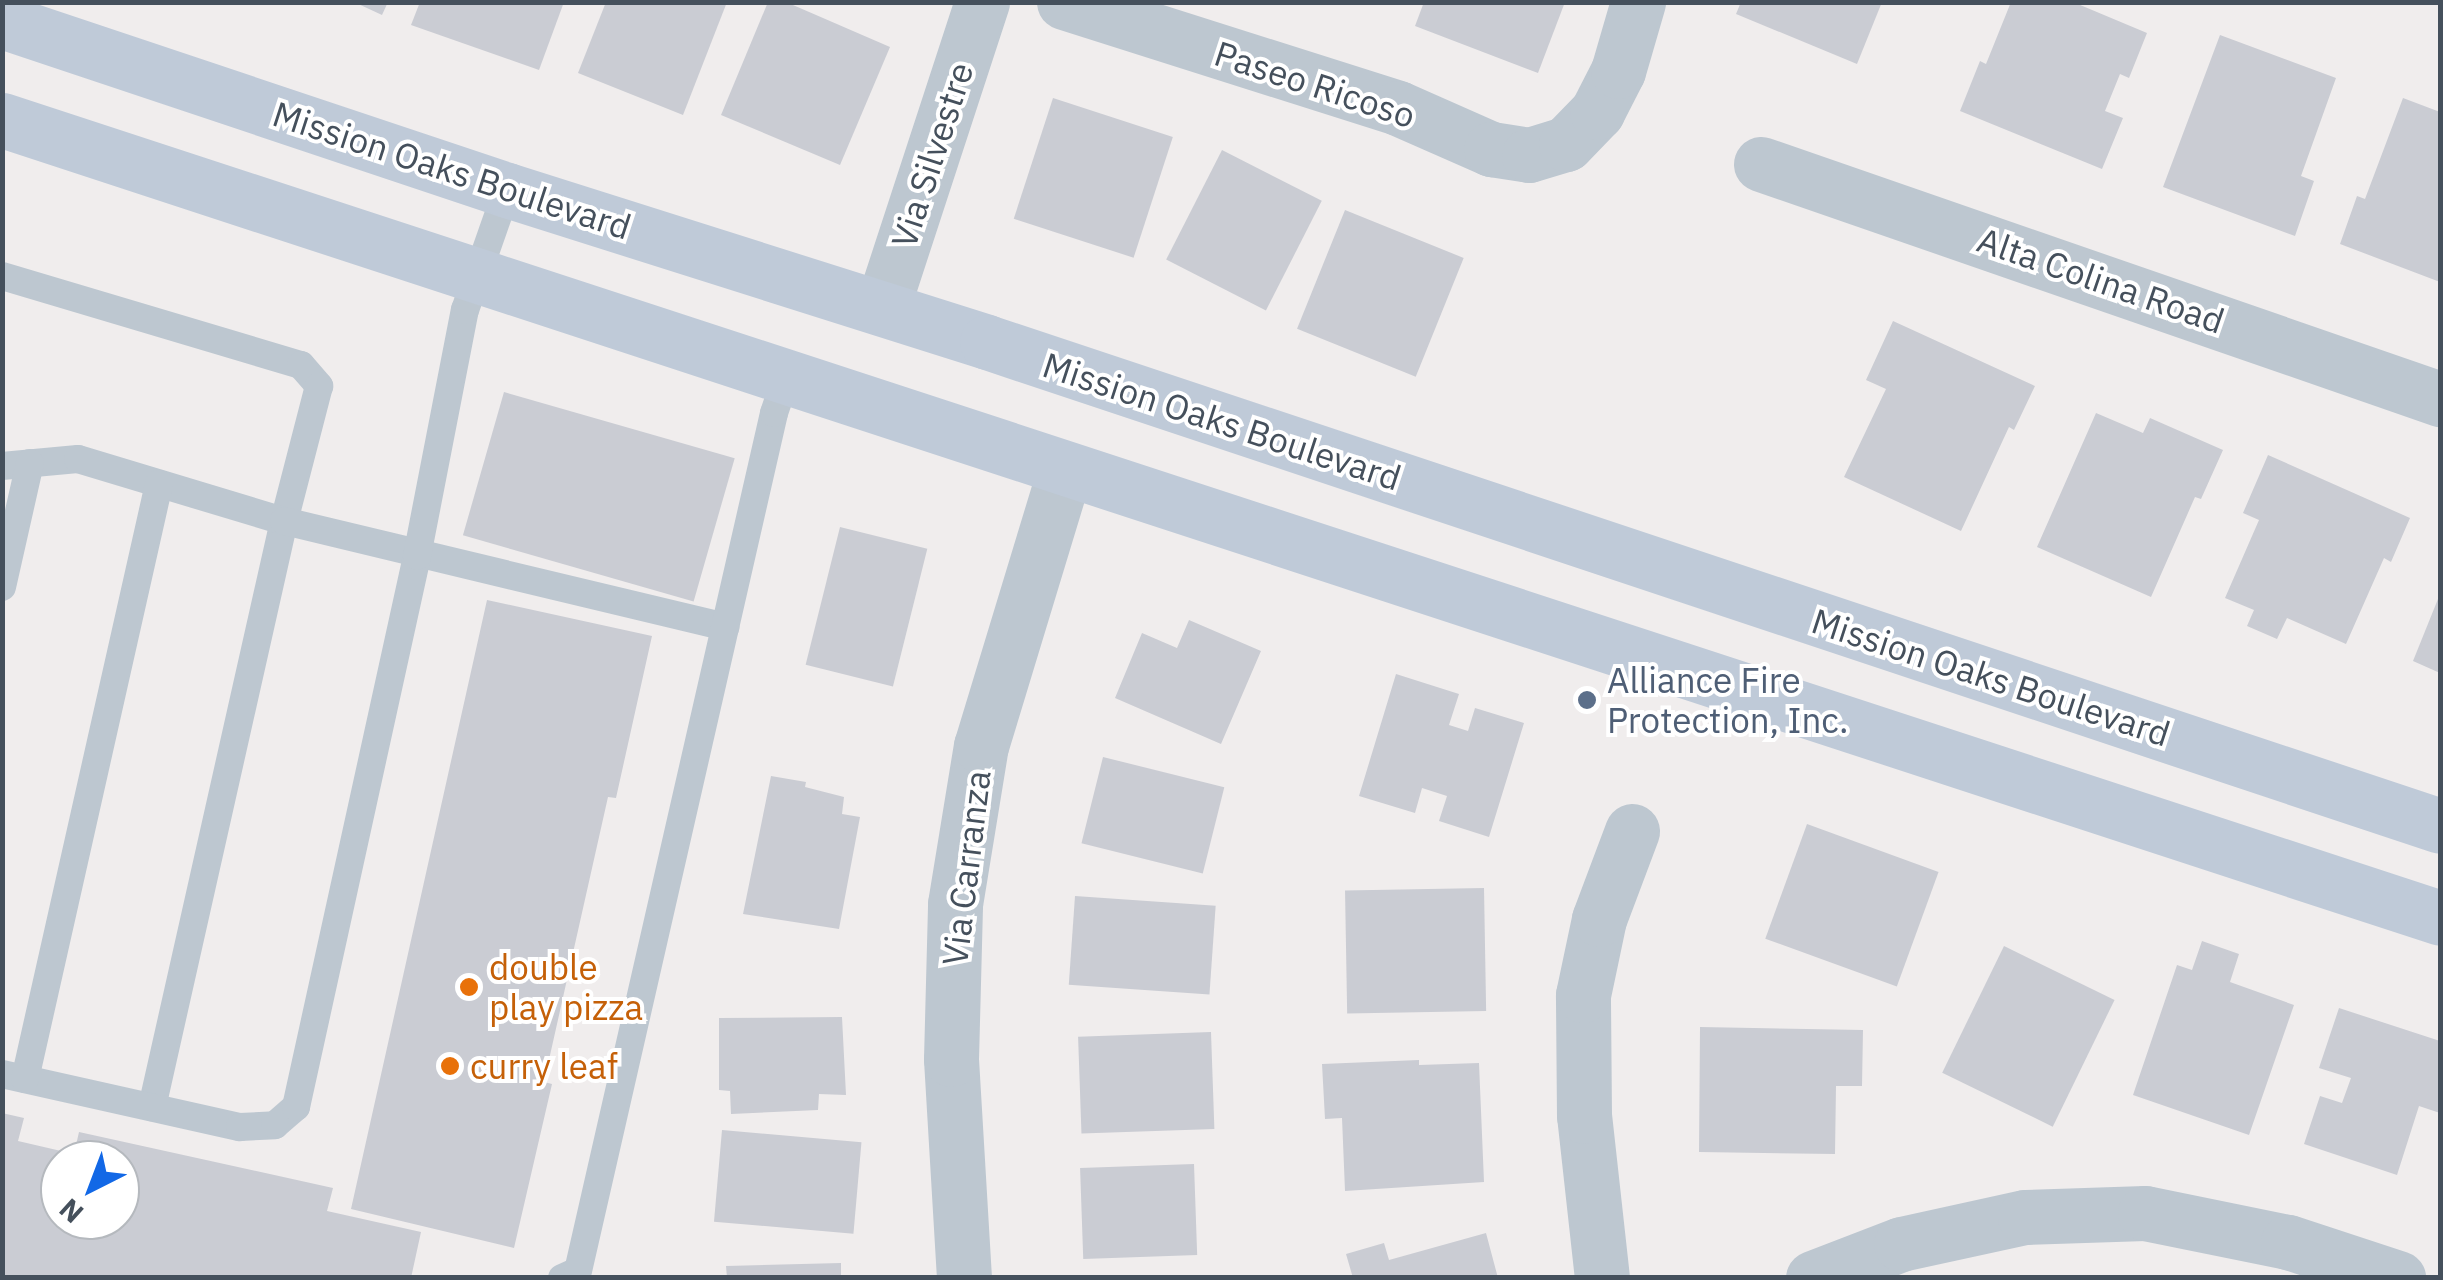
<!DOCTYPE html>
<style>
body{margin:0}
#map{position:relative;width:2443px;height:1280px;overflow:hidden;background:#f0eded;font-family:"IBM Plex Sans",sans-serif}
div>[style]{position:absolute}
.building>*{inset:0;background:#caccd3;transform-origin:0 0}
.service>*{height:28px;margin:-14px;padding:0 14px;transform-origin:14px;border-radius:14px;background:#bdc7d0}
.minor>*{height:55px;margin:-27.5px;padding:0 27.5px;transform-origin:27.5px;border-radius:27.5px;background:#bdc7d0}
.secondary>*{height:55px;margin:-27.5px;padding:0 27.5px;transform-origin:27.5px;border-radius:27.5px;background:#bfcad8}
.dots>*{width:28px;height:28px;translate:-50% -50%;box-sizing:border-box;border:5px solid #fff;border-radius:50%}
span{translate:-50% -50%;white-space:nowrap;text-align:center;line-height:1.15;-webkit-text-stroke:8px #fff;paint-order:stroke}
.street-label{font-size:35px;color:#45505c}
.service-label{font-size:35px;color:#4e5e75}
.left{translate:0 -50%;text-align:left}
.food-label{font-size:35px;color:#c56008}
.frame{position:absolute;inset:0;border:5px solid #45505c;pointer-events:none}
.north{position:absolute;left:40px;top:1140px;width:100px;height:100px;box-sizing:border-box;background:#fff;border:2px solid #b5b9be;border-radius:50%;rotate:222deg;font-size:28px;font-weight:700;line-height:40px;text-align:center;color:#45505c}
.north::after{content:'';display:block;margin:auto;width:35px;height:45px;background:#1268e6;clip-path:polygon(50% 0,100% 100%,50% 72%,0 100%)}
</style>
<div id="map">
<div class="building">
<i style="clip-path:polygon(354px 2px,388px 2px,382px 15px)"></i>
<i style="clip-path:polygon(420px 2px,564px 2px,539px 70px,411px 25px)"></i>
<i style="clip-path:polygon(606px 2px,727px 2px,683px 115px,578px 73px)"></i>
<i style="clip-path:polygon(768px 2px,786px 2px,890px 47px,840px 165px,721px 115px)"></i>
<i style="clip-path:polygon(1424px 2px,1565px 2px,1538px 73px,1415px 26px)"></i>
<i style="clip-path:polygon(1741px 2px,1882px 2px,1857px 64px,1736px 14px)"></i>
<i style="clip-path:polygon(2011px 2px,2073px 2px,2147px 33px,2129px 78px,2120px 74px,2105px 111px,2123px 118px,2102px 169px,1960px 111px,1980px 61px,1986px 64px)"></i>
<i style="clip-path:polygon(2220px 35px,2336px 78px,2301px 176px,2314px 181px,2295px 236px,2163px 187px)"></i>
<i style="left:1053px;top:98px;width:126px;height:127px;rotate:18deg"></i>
<i style="clip-path:polygon(2403px 98px,2440px 112px,2440px 282px,2340px 244px,2357px 196px,2365px 199px)"></i>
<i style="left:1222px;top:150px;width:112px;height:123px;rotate:27deg"></i>
<i style="left:1345px;top:210px;width:128px;height:128px;rotate:22deg"></i>
<i style="clip-path:polygon(1893px 321px,2035px 386px,2014px 430px,2009px 427px,1961px 531px,1844px 477px,1886px 389px,1866px 380px)"></i>
<i style="left:504px;top:392px;width:240px;height:149px;rotate:16deg"></i>
<i style="clip-path:polygon(2096px 413px,2143px 433px,2150px 418px,2223px 450px,2201px 499px,2195px 497px,2151px 597px,2037px 547px)"></i>
<i style="clip-path:polygon(2268px 455px,2410px 518px,2391px 562px,2384px 558px,2346px 644px,2287px 618px,2277px 639px,2247px 626px,2254px 610px,2225px 598px,2259px 520px,2243px 513px)"></i>
<i style="left:840px;top:527px;width:90px;height:142px;rotate:14deg"></i>
<i style="clip-path:polygon(2440px 594px,2440px 673px,2413px 661px)"></i>
<i style="clip-path:polygon(487px 600px,652px 636px,616px 798px,608px 797px,544px 1082px,552px 1084px,514px 1248px,351px 1209px)"></i>
<i style="clip-path:polygon(1189px 620px,1261px 651px,1221px 744px,1115px 698px,1142px 633px,1177px 648px)"></i>
<i style="clip-path:polygon(1396px 674px,1459px 694px,1449px 725px,1468px 731px,1475px 708px,1524px 723px,1489px 837px,1439px 821px,1447px 796px,1422px 788px,1415px 813px,1359px 796px)"></i>
<i style="left:1103px;top:757px;width:125px;height:89px;rotate:14deg"></i>
<i style="clip-path:polygon(771px 776px,806px 782px,805px 787px,844px 797px,842px 814px,860px 817px,839px 929px,743px 914px)"></i>
<i style="left:1807px;top:824px;width:140px;height:122px;rotate:20deg"></i>
<i style="left:1484px;top:888px;width:123px;height:139px;rotate:89deg"></i>
<i style="left:1075px;top:896px;width:141px;height:89px;rotate:4deg"></i>
<i style="clip-path:polygon(2202px 941px,2239px 954px,2230px 982px,2294px 1005px,2249px 1135px,2133px 1095px,2177px 965px,2192px 970px)"></i>
<i style="left:2004px;top:946px;width:123px;height:141px;rotate:26deg"></i>
<i style="clip-path:polygon(2339px 1008px,2440px 1041px,2440px 1113px,2419px 1106px,2397px 1175px,2304px 1144px,2320px 1096px,2342px 1103px,2351px 1078px,2319px 1068px)"></i>
<i style="clip-path:polygon(842px 1017px,846px 1095px,819px 1094px,818px 1110px,731px 1114px,730px 1091px,719px 1090px,719px 1018px)"></i>
<i style="clip-path:polygon(1700px 1027px,1863px 1030px,1862px 1086px,1836px 1086px,1835px 1154px,1699px 1152px)"></i>
<i style="left:1211px;top:1032px;width:97px;height:133px;rotate:88deg"></i>
<i style="clip-path:polygon(1419px 1060px,1419px 1065px,1479px 1063px,1484px 1182px,1345px 1191px,1342px 1118px,1325px 1119px,1322px 1064px)"></i>
<i style="clip-path:polygon(evenodd,2px 1113px,24px 1118px,18px 1141px,74px 1154px,79px 1132px,333px 1188px,327px 1211px,421px 1232px,411px 1278px,2px 1278px,2px 1113px,60px 1160px,120px 1160px,120px 1220px,60px 1220px,60px 1160px)"></i>
<i style="left:722px;top:1130px;width:140px;height:92px;rotate:5deg"></i>
<i style="left:1194px;top:1164px;width:91px;height:114px;rotate:88deg"></i>
<i style="clip-path:polygon(1486px 1233px,1498px 1278px,1353px 1278px,1346px 1254px,1384px 1243px,1389px 1260px)"></i>
<i style="clip-path:polygon(841px 1263px,841px 1278px,727px 1278px,726px 1266px)"></i>
</div>
<div class="service">
<i style="left:2px;top:276px;width:312px;rotate:16.6deg"></i>
<i style="left:301px;top:365px;width:28px;rotate:49deg"></i>
<i style="left:319px;top:386px;width:139px;rotate:104.5deg"></i>
<i style="left:284px;top:521px;width:601px;rotate:102.69deg"></i>
<i style="left:2px;top:466px;width:76px;rotate:-5.3deg"></i>
<i style="left:78px;top:459px;width:215px;rotate:16.8deg"></i>
<i style="left:284px;top:521px;width:454px;rotate:13.5deg"></i>
<i style="left:2px;top:587px;width:127px;rotate:-77.3deg"></i>
<i style="left:2px;top:1074px;width:244px;rotate:12.6deg"></i>
<i style="left:240px;top:1127px;width:35px;rotate:-3deg"></i>
<i style="left:275px;top:1125px;width:28px;rotate:-41deg"></i>
<i style="left:296px;top:1107px;width:564px;rotate:-77.61deg"></i>
<i style="left:417px;top:556px;width:251px;rotate:-79deg"></i>
<i style="left:465px;top:310px;width:127px;rotate:-70.7deg"></i>
<i style="left:25px;top:1079px;width:610px;rotate:-77.31deg"></i>
<i style="left:562px;top:1278px;width:17px;rotate:-24deg"></i>
<i style="left:578px;top:1271px;width:880px;rotate:-77.13deg"></i>
<i style="left:774px;top:413px;width:36px;rotate:-71deg"></i>
</div>
<div class="minor">
<i style="left:1064px;top:2px;width:350px;rotate:17.6deg"></i>
<i style="left:1398px;top:108px;width:102px;rotate:23.8deg"></i>
<i style="left:1491px;top:149px;width:38px;rotate:9deg"></i>
<i style="left:1529px;top:155px;width:39px;rotate:-17deg"></i>
<i style="left:1566px;top:144px;width:45px;rotate:-45.9deg"></i>
<i style="left:1597px;top:112px;width:46px;rotate:-62.9deg"></i>
<i style="left:1618px;top:71px;width:72px;rotate:-73.8deg"></i>
<i style="left:1761px;top:164px;width:719px;rotate:19.09deg"></i>
<i style="left:882px;top:308px;width:322px;rotate:-71.9deg"></i>
<i style="left:964px;top:1278px;width:219px;rotate:-93.4deg"></i>
<i style="left:951px;top:1059px;width:155px;rotate:-88.5deg"></i>
<i style="left:955px;top:904px;width:160px;rotate:-80.7deg"></i>
<i style="left:981px;top:746px;width:288px;rotate:-73.1deg"></i>
<i style="left:1602px;top:1278px;width:163px;rotate:-96.3deg"></i>
<i style="left:1584px;top:1116px;width:121px;rotate:-90.5deg"></i>
<i style="left:1583px;top:995px;width:78px;rotate:-78.1deg"></i>
<i style="left:1599px;top:919px;width:94px;rotate:-69.4deg"></i>
<i style="left:1813px;top:1278px;width:94px;rotate:-21.1deg"></i>
<i style="left:1901px;top:1244px;width:127px;rotate:-12.3deg"></i>
<i style="left:2025px;top:1217px;width:120px;rotate:-1.9deg"></i>
<i style="left:2145px;top:1213px;width:146px;rotate:11.5deg"></i>
<i style="left:2288px;top:1242px;width:116px;rotate:18.1deg"></i>
</div>
<div class="secondary">
<i style="left:2px;top:21px;width:533px;rotate:18.5deg"></i>
<i style="left:507px;top:190px;width:503px;rotate:17.57deg"></i>
<i style="left:987px;top:342px;width:1531px;rotate:18.42deg"></i>
<i style="left:2px;top:120px;width:2565px;rotate:18.12deg"></i>
</div>
<div class="dots">
<i style="left:1587px;top:700px;background:#5c6f8a"></i>
<i style="left:469px;top:987px;background:#e8710a"></i>
<i style="left:450px;top:1066px;background:#e8710a"></i>
</div>
<div class="street-label">
<span style="left:1315px;top:84px;rotate:18deg">Paseo Ricoso</span>
<span style="left:932px;top:155px;rotate:-72deg">Via Silvestre</span>
<span style="left:452px;top:170px;rotate:18deg">Mission Oaks Boulevard</span>
<span style="left:2101px;top:280px;rotate:19deg">Alta Colina Road</span>
<span style="left:1222px;top:421px;rotate:18deg">Mission Oaks Boulevard</span>
<span style="left:1991px;top:677px;rotate:18deg">Mission Oaks Boulevard</span>
<span style="left:966px;top:868px;rotate:-83deg">Via Carranza</span>
</div>
<div class="service-label">
<span class="left" style="left:1607px;top:700px">Alliance Fire<br>Protection, Inc.</span>
</div>
<div class="food-label">
<span class="left" style="left:489px;top:987px">double<br>play pizza</span>
<span class="left" style="left:470px;top:1066px">curry leaf</span>
</div>
<div class="frame"></div>
<div class="north">N</div>
</div>
